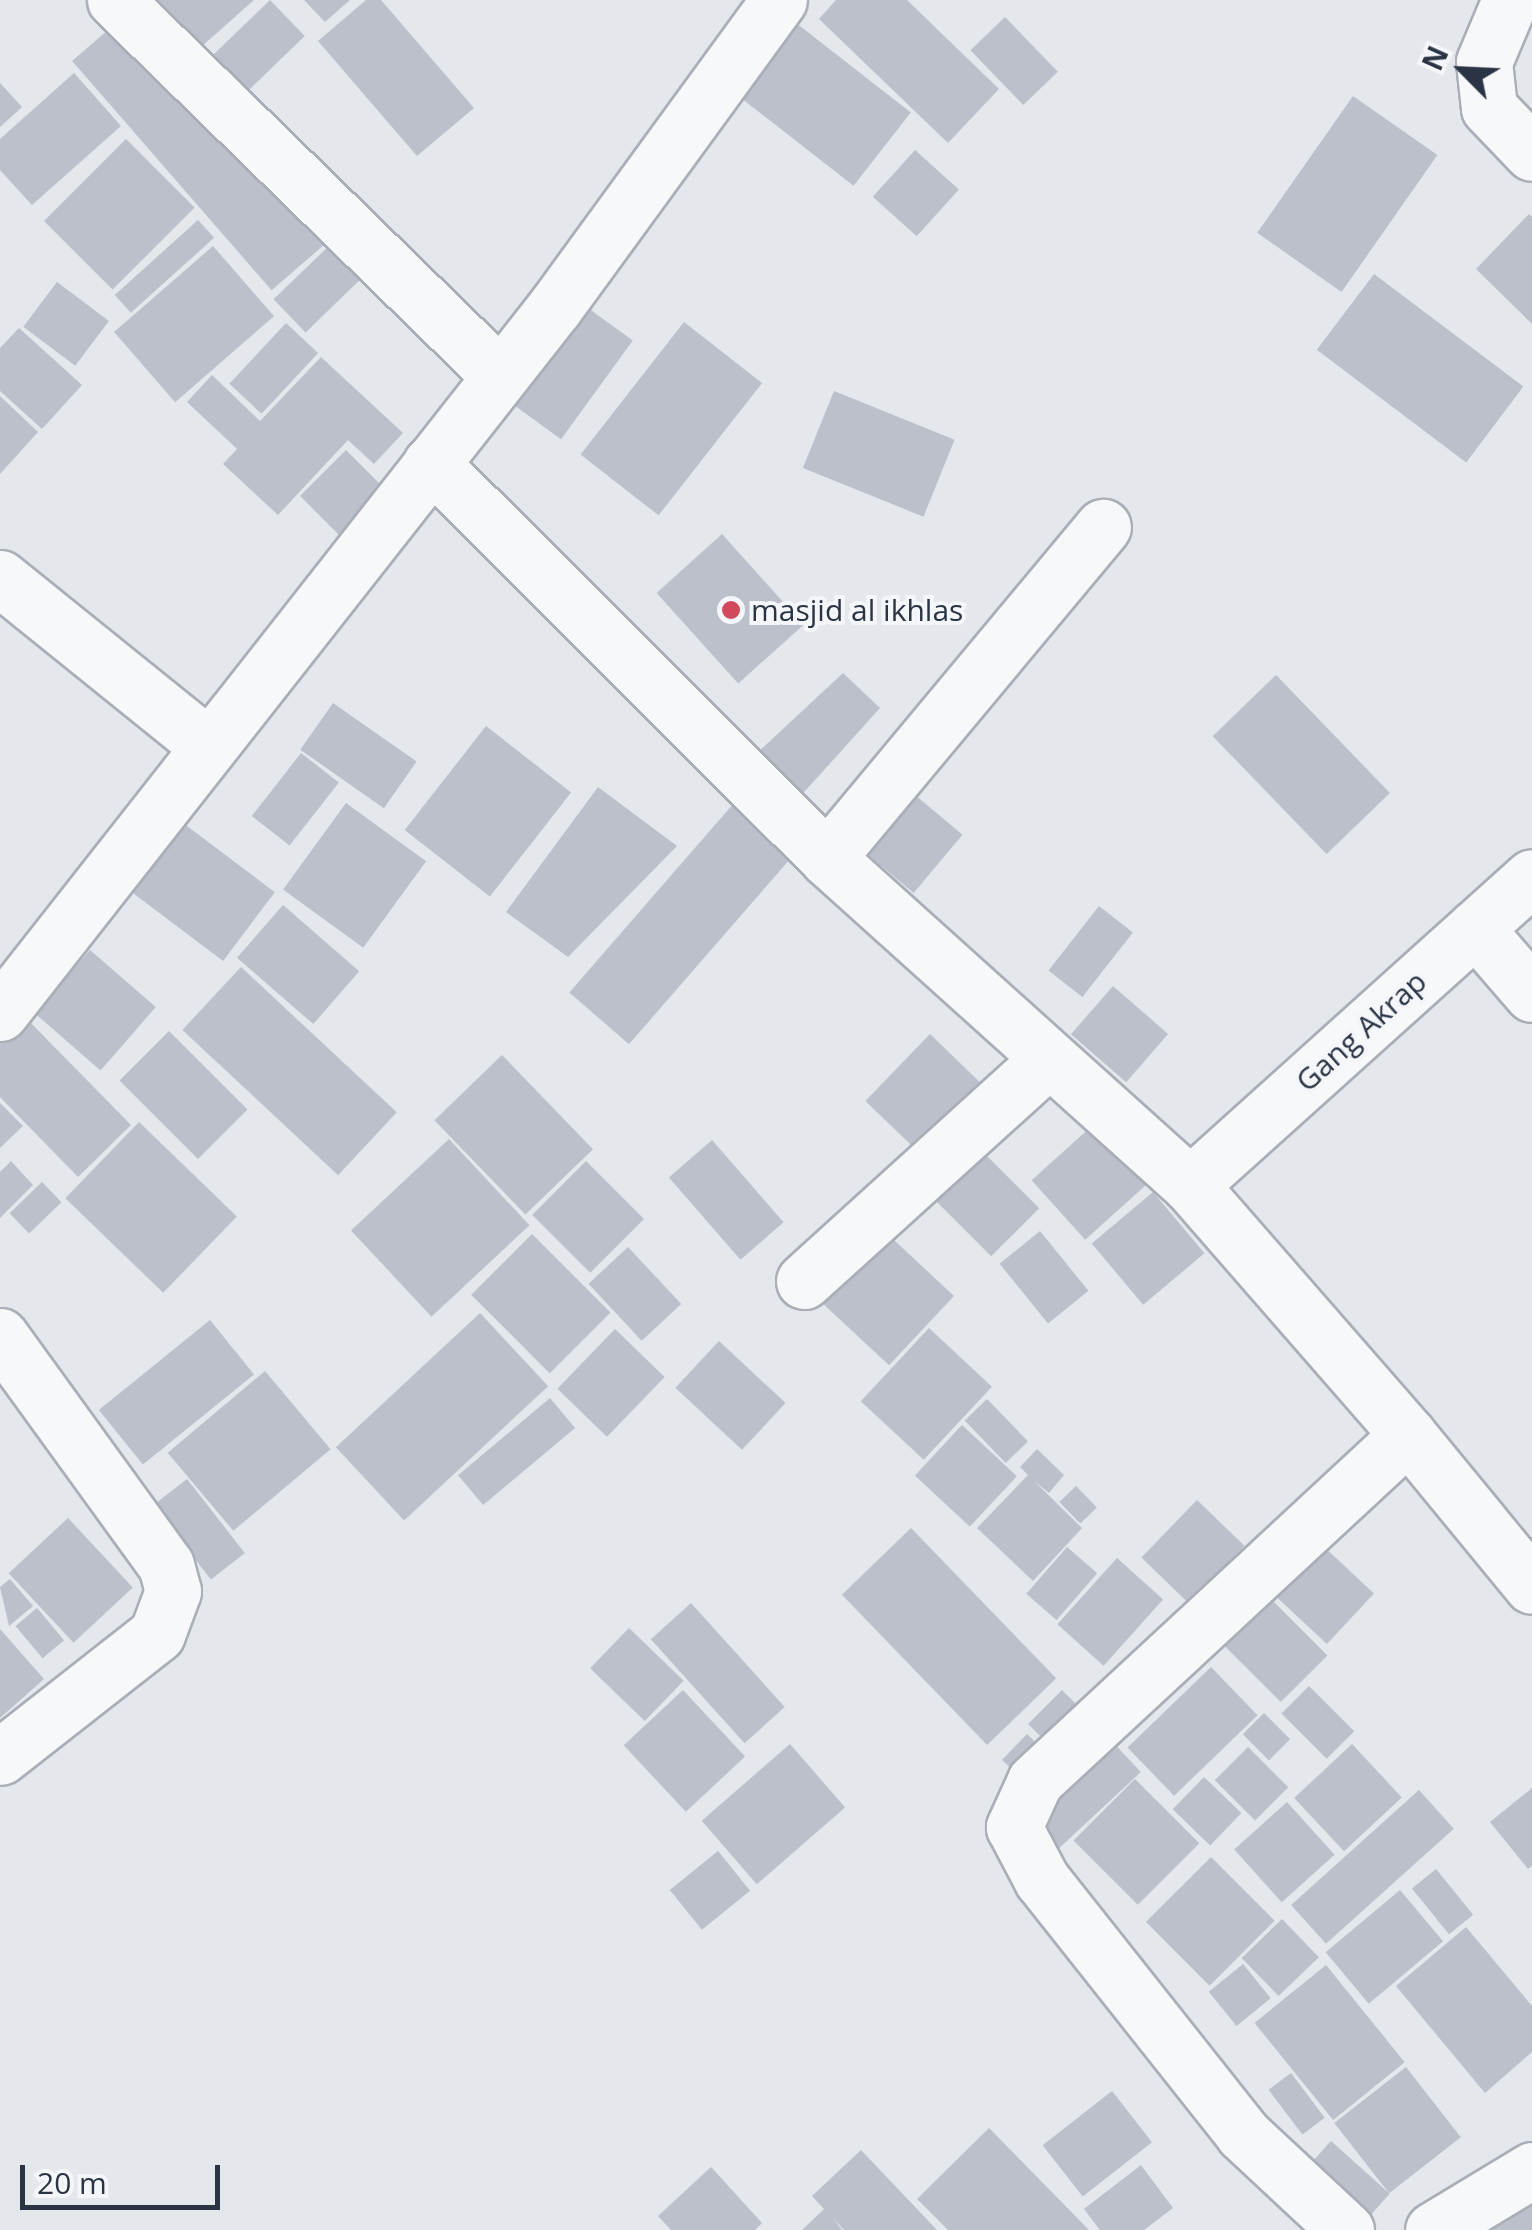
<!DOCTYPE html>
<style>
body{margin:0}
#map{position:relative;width:1532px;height:2230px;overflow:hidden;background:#e4e7ec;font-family:"Open Sans",sans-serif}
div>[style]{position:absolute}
.building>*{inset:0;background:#bbc0ca;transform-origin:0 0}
.roads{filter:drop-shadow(2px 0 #a9aeb7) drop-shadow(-2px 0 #a9aeb7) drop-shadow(0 2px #a9aeb7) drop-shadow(0 -2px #a9aeb7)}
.minor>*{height:55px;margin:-27.5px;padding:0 27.5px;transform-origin:27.5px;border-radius:27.5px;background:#f7f8fa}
.dots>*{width:28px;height:28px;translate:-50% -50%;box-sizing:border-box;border:5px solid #f4f6f9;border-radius:50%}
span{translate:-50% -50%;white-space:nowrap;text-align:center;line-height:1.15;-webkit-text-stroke:8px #f4f6f9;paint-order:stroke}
.poi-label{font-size:30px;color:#2b3445}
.left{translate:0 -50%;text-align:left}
.street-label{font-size:30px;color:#2b3445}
.north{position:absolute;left:1412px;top:20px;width:100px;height:100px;-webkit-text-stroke:8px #f4f6f9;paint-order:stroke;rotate:294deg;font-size:28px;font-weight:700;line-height:40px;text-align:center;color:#2b3445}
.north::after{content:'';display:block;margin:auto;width:35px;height:45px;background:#2b3445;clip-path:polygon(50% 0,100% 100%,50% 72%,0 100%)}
.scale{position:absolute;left:20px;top:2165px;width:200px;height:45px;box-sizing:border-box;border:5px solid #2b3445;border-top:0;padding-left:12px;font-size:30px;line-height:35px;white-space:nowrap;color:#2b3445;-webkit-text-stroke:8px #f4f6f9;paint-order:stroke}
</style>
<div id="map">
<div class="building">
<i style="clip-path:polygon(158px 0,254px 0,201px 47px)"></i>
<i style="left:270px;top:0;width:50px;height:82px;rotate:46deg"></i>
<i style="clip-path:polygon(304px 0,350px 0,325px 22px)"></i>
<i style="clip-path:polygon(366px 0,381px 0,474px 108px,417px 156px,318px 41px)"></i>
<i style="clip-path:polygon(836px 0,907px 0,999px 89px,948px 143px,819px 19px)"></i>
<i style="left:125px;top:15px;width:304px;height:70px;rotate:49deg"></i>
<i style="left:1005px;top:17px;width:76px;height:48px;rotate:46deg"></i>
<i style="left:791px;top:19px;width:152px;height:93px;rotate:38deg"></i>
<i style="clip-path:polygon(74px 73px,121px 126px,32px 205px,0 170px,0 139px)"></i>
<i style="clip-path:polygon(0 83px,22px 107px,0 127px)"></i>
<i style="left:1353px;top:96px;width:103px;height:167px;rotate:35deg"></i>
<i style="left:126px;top:139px;width:97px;height:116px;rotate:45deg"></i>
<i style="left:915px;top:150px;width:59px;height:63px;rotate:42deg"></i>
<i style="clip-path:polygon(1529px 214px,1532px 217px,1532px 324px,1476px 269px)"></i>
<i style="left:198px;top:220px;width:24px;height:112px;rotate:48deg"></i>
<i style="left:334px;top:241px;width:46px;height:84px;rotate:46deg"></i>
<i style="left:213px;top:246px;width:93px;height:131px;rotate:49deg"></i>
<i style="left:1374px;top:274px;width:187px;height:95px;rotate:37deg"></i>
<i style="left:57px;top:282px;width:65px;height:56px;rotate:37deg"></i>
<i style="left:581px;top:303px;width:64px;height:122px;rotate:36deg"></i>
<i style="left:684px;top:322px;width:99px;height:168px;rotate:38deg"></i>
<i style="left:286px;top:323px;width:44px;height:83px;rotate:43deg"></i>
<i style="clip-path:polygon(19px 328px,82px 385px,42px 429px,0 391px,0 348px)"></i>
<i style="clip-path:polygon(321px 357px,403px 433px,374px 464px,348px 440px,278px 515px,223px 464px,237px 449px,187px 402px,212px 375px,260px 421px)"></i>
<i style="left:834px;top:391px;width:130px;height:83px;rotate:22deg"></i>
<i style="clip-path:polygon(0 396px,38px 432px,0 474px)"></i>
<i style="left:346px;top:450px;width:66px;height:65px;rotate:45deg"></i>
<i style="left:722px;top:534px;width:122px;height:88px;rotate:48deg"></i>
<i style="clip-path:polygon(843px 673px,880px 708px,797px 800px,756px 754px)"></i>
<i style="left:1276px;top:675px;width:164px;height:88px;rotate:46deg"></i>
<i style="left:333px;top:703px;width:102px;height:57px;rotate:35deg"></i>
<i style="left:486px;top:726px;width:108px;height:132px;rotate:38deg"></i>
<i style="left:301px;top:753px;width:48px;height:80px;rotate:38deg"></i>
<i style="clip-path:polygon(598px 787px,677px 846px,568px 957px,506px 912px)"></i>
<i style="left:915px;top:795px;width:62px;height:76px;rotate:40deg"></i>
<i style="left:346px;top:803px;width:99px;height:107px;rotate:36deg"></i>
<i style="left:734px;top:803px;width:79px;height:251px;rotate:41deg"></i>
<i style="left:171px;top:814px;width:130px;height:86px;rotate:37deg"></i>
<i style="left:283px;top:905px;width:101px;height:70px;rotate:41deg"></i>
<i style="left:1099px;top:906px;width:43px;height:82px;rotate:38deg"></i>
<i style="left:90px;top:950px;width:87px;height:84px;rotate:41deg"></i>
<i style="left:241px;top:967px;width:213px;height:86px;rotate:43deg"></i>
<i style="left:1113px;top:986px;width:73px;height:64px;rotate:41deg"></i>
<i style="clip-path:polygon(25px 1017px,131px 1125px,78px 1177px,0 1097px,0 1042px)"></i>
<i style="left:169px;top:1031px;width:111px;height:70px;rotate:45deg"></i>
<i style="left:930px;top:1034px;width:73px;height:93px;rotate:44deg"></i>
<i style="left:502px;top:1055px;width:131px;height:94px;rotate:46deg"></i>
<i style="clip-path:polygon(0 1103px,23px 1126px,0 1148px)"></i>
<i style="left:1103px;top:1116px;width:80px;height:96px;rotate:48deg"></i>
<i style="left:139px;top:1122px;width:136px;height:106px;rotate:44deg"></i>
<i style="left:449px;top:1139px;width:118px;height:134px;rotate:47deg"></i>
<i style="left:712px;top:1140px;width:109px;height:57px;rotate:49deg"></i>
<i style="left:982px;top:1151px;width:81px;height:68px;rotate:45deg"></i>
<i style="clip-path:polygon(11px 1161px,33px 1185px,0 1218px,0 1172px)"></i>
<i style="left:586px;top:1161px;width:82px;height:76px;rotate:45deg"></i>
<i style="left:42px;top:1182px;width:28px;height:45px;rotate:46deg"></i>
<i style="left:1153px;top:1192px;width:80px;height:80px;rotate:50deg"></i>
<i style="left:880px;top:1227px;width:101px;height:95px;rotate:43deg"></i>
<i style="left:1040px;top:1231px;width:77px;height:52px;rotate:51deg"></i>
<i style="left:532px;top:1234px;width:111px;height:86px;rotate:45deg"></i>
<i style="left:628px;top:1247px;width:78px;height:54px;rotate:47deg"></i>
<i style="left:480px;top:1313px;width:100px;height:197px;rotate:47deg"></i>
<i style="left:210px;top:1320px;width:70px;height:143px;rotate:51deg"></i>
<i style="left:929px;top:1328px;width:86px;height:100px;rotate:43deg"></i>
<i style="left:615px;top:1329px;width:69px;height:83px;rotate:44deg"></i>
<i style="left:719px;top:1341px;width:91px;height:64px;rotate:43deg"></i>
<i style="left:265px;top:1371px;width:102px;height:127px;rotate:50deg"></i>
<i style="left:550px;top:1398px;width:39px;height:120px;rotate:50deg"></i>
<i style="left:987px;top:1399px;width:59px;height:31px;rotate:46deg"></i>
<i style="left:962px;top:1425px;width:75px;height:69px;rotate:43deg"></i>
<i style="clip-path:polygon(1037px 1449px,1064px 1475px,1049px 1493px,1034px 1481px,1082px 1528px,1033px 1581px,977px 1528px,1028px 1475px,1020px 1467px)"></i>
<i style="left:187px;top:1479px;width:94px;height:43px;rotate:52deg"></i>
<i style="left:1076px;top:1486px;width:30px;height:23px;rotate:46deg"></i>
<i style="left:1197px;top:1500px;width:66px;height:80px;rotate:44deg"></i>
<i style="left:68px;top:1518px;width:95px;height:81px;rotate:47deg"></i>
<i style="left:911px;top:1528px;width:209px;height:96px;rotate:46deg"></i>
<i style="left:1322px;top:1545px;width:71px;height:69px;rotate:43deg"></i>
<i style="left:1067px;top:1547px;width:40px;height:62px;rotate:41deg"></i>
<i style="left:1117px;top:1558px;width:62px;height:89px;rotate:42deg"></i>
<i style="clip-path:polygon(10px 1579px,33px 1606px,9px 1626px,0 1587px)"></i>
<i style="left:1268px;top:1596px;width:84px;height:66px;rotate:45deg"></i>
<i style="left:691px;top:1603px;width:140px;height:54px;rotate:48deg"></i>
<i style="left:37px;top:1608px;width:42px;height:28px;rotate:50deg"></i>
<i style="left:629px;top:1628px;width:76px;height:56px;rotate:44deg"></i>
<i style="clip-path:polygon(0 1629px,44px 1679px,0 1718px)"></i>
<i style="left:1211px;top:1667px;width:67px;height:116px;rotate:46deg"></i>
<i style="left:1309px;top:1686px;width:64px;height:39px;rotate:45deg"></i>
<i style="left:683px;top:1690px;width:91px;height:81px;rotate:47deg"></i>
<i style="left:1062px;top:1690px;width:38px;height:48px;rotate:45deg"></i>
<i style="left:1264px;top:1713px;width:37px;height:30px;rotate:45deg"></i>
<i style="left:1027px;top:1734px;width:28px;height:36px;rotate:44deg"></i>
<i style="left:1108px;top:1737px;width:48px;height:122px;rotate:47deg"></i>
<i style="left:790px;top:1744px;width:84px;height:117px;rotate:49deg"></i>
<i style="left:1352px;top:1744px;width:73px;height:79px;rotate:47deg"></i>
<i style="left:1248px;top:1747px;width:57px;height:47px;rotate:45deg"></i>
<i style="left:1204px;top:1777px;width:52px;height:45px;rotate:44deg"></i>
<i style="left:1135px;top:1779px;width:91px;height:87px;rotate:45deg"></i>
<i style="clip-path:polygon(1532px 1788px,1532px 1866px,1528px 1869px,1490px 1822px)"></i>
<i style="left:1419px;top:1790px;width:52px;height:172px;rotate:48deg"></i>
<i style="left:1287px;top:1802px;width:71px;height:71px;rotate:48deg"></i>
<i style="left:718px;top:1851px;width:51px;height:62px;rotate:51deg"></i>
<i style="left:1211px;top:1857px;width:90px;height:92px;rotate:45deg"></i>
<i style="left:1436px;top:1869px;width:59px;height:31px;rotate:51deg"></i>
<i style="left:1400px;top:1890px;width:67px;height:97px;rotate:50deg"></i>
<i style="left:1282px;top:1919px;width:53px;height:56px;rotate:46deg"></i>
<i style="clip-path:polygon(1466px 1927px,1532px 2006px,1532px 2052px,1485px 2093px,1396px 1986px)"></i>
<i style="left:1243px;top:1964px;width:44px;height:44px;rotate:51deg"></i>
<i style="left:1326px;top:1965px;width:125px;height:92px;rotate:51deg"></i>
<i style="left:1406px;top:2067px;width:89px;height:91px;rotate:52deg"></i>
<i style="left:1291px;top:2073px;width:56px;height:28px;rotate:53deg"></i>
<i style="left:1112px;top:2091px;width:65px;height:88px;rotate:52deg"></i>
<i style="clip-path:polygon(989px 2128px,1089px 2230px,948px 2230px,917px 2199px)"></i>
<i style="left:1331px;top:2141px;width:79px;height:49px;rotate:42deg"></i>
<i style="clip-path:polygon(861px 2150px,937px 2230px,844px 2230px,833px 2218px,842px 2230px,802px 2230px,824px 2209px,812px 2196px)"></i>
<i style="clip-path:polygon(1141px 2165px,1173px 2208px,1144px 2230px,1100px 2230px,1084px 2209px)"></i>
<i style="clip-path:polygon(711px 2167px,762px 2223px,755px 2230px,671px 2230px,658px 2216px)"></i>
<i style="clip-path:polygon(1532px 2192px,1532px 2230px,1475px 2230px)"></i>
</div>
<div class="roads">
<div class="minor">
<i style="left:115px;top:0;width:538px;rotate:44.32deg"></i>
<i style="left:1510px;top:0;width:67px;rotate:112.8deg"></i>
<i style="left:1484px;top:62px;width:46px;rotate:83.8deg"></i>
<i style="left:1489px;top:108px;width:62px;rotate:46.3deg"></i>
<i style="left:431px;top:463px;width:559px;rotate:44.93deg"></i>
<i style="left:827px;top:858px;width:489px;rotate:42deg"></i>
<i style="left:1190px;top:1185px;width:332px;rotate:48.9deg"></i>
<i style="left:1408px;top:1435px;width:509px;rotate:137.15deg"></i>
<i style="left:1035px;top:1781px;width:51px;rotate:114.5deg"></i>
<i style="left:1014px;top:1827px;width:60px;rotate:62.2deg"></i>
<i style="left:1042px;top:1880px;width:324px;rotate:51.6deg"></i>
<i style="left:1243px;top:2134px;width:141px;rotate:43deg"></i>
<i style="left:0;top:578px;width:266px;rotate:38.9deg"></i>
<i style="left:827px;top:858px;width:431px;rotate:-50.2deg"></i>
<i style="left:1475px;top:928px;width:87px;rotate:49.2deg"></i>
<i style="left:0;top:1013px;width:898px;rotate:-51.83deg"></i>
<i style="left:555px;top:307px;width:380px;rotate:-53.9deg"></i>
<i style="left:1190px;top:1185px;width:460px;rotate:-42deg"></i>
<i style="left:804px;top:1281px;width:331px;rotate:-42.2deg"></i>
<i style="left:0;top:1336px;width:283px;rotate:54.1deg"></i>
<i style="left:166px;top:1565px;width:27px;rotate:75deg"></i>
<i style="left:173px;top:1591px;width:46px;rotate:110.4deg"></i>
<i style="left:157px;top:1634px;width:199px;rotate:141.9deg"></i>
<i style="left:1408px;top:1435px;width:195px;rotate:50.6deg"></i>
<i style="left:1433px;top:2230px;width:116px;rotate:-31.2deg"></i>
</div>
</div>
<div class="dots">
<i style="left:731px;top:610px;background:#d1495b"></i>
</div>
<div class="poi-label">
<span class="left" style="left:751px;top:610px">masjid al ikhlas</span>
</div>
<div class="street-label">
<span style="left:1361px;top:1031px;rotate:-42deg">Gang Akrap</span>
</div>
<div class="north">N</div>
<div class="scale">20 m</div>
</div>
